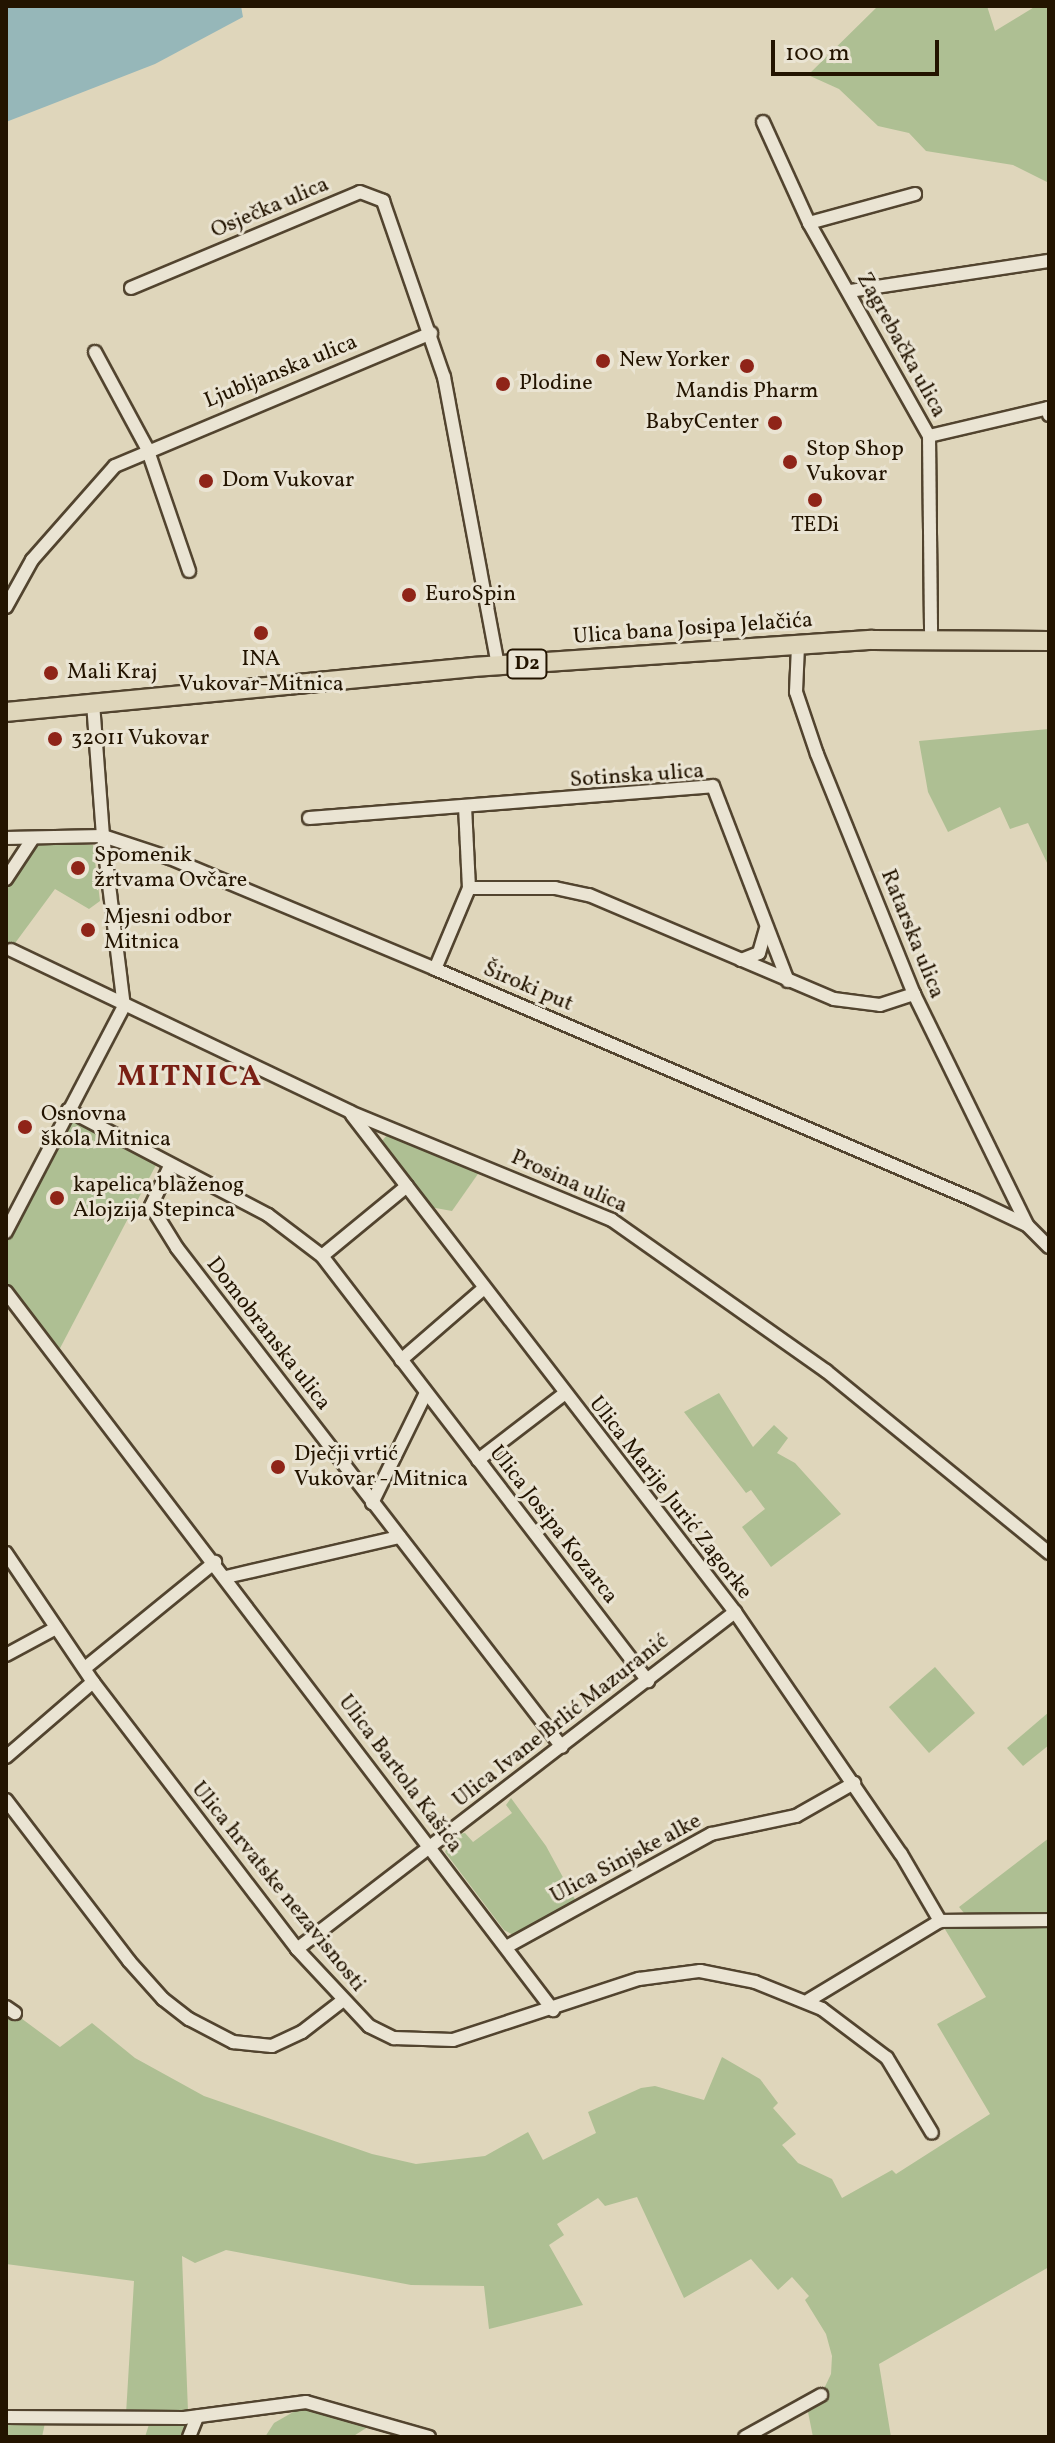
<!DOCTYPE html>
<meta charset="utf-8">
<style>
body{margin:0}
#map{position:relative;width:1055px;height:2443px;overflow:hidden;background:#dfd6bb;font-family:Vollkorn,serif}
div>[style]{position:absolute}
.green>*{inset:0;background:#aebf93;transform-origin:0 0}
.water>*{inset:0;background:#96b7b9}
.roads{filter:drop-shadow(2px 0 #52442f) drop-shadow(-2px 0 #52442f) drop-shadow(0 2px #52442f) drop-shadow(0 -2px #52442f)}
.minor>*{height:12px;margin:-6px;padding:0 6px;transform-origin:6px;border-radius:6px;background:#eae4d3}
.primary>*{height:18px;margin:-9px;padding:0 9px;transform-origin:9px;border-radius:9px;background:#dfd6bb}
.dots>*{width:22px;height:22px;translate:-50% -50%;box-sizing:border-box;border:4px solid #eae4d3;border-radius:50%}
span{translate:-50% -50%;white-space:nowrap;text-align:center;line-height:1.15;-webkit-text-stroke:6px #eae4d3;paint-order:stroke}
.shield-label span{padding:2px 6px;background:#eae4d3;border:2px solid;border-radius:6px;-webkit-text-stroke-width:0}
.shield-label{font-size:20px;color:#231400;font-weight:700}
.street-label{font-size:22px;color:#231400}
.poi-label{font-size:22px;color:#231400}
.left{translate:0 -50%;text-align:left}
.right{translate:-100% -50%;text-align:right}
.district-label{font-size:30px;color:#7a1f14;font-weight:700;letter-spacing:2px}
.frame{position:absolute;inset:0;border:8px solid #231400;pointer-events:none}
.scale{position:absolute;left:771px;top:40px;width:168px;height:36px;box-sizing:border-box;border:4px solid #231400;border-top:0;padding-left:10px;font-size:24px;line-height:28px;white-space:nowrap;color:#231400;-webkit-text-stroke:6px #eae4d3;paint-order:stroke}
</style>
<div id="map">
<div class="green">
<i style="clip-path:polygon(878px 6px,987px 6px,995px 31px,1036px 6px,1049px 6px,1049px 183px,1013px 165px,926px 151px,909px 133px,878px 126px,839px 89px,808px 75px)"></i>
<i style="clip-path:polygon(1049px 729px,1049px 867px,1028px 823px,1010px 829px,1000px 807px,948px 832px,928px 792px,919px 741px)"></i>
<i style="clip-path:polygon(34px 845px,93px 845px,100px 901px,89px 909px,55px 889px,7px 954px,6px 885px)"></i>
<i style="clip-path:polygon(70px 1118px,156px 1165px,57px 1354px,6px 1285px,6px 1239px)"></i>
<i style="clip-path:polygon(388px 1134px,480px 1171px,452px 1211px,430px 1207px,380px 1143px)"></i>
<i style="clip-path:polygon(719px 1393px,753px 1447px,774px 1425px,788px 1438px,777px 1453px,795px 1463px,841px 1514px,771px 1567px,742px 1527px,765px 1509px,751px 1490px,746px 1493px,684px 1412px)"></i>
<i style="left:935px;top:1667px;width:61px;height:61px;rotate:49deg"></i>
<i style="clip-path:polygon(1049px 1712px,1049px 1745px,1023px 1766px,1007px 1748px)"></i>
<i style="clip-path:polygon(511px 1798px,546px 1846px,578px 1905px,517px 1937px,504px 1930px,445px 1852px,453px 1835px,465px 1833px,473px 1842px,512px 1813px,506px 1805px)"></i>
<i style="clip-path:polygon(1049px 1838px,1049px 2267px,879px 2364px,891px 2437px,813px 2437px,807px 2407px,821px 2395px,831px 2374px,832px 2356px,826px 2334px,805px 2300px,809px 2296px,792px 2277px,778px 2290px,751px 2259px,684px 2298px,637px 2197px,605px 2206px,598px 2198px,557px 2224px,564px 2235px,549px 2245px,583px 2305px,489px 2329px,484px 2286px,411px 2285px,226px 2250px,195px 2263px,182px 2256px,189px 2437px,145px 2437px,151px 2418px,126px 2414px,134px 2281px,6px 2264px,6px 2007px,60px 2047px,92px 2023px,135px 2058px,204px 2096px,372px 2154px,416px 2164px,485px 2156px,528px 2132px,543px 2160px,596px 2133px,588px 2112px,641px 2088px,655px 2086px,704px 2100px,722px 2057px,760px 2079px,778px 2103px,773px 2108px,796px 2134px,782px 2145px,798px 2163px,832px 2179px,842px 2198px,892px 2170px,896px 2174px,990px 2114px,937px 2024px,986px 1997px,940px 1921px,969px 1919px,959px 1907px)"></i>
<i style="clip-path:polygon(302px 2407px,323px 2410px,371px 2425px,352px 2437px,265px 2437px,274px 2423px)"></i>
<i style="clip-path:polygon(6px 2417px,46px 2418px,42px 2437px,6px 2437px)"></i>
</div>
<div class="water">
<i style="clip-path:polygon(6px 6px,241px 6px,243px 17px,155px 64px,6px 122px)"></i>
</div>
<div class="roads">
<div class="minor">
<i style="left:763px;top:122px;width:111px;rotate:65.5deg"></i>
<i style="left:809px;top:223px;width:244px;rotate:60.6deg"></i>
<i style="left:929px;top:436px;width:202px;rotate:89.4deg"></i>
<i style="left:809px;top:223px;width:110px;rotate:-15.3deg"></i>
<i style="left:131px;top:288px;width:248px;rotate:-22.7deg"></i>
<i style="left:360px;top:192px;width:25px;rotate:21deg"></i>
<i style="left:383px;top:201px;width:186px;rotate:70.9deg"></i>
<i style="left:444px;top:377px;width:294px;rotate:79.4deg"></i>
<i style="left:850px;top:291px;width:201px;rotate:-8.6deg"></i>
<i style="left:95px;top:352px;width:109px;rotate:61.6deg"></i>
<i style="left:147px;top:448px;width:130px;rotate:71.1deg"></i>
<i style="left:929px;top:436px;width:122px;rotate:-13.2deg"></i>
<i style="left:1048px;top:408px;width:7px;rotate:82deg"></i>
<i style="left:6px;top:607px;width:54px;rotate:-61deg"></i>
<i style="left:32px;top:560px;width:125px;rotate:-48.6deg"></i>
<i style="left:115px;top:466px;width:343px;rotate:-22.8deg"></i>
<i style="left:798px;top:646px;width:46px;rotate:92.5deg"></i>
<i style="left:796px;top:692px;width:65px;rotate:71.3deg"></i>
<i style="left:817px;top:754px;width:259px;rotate:68deg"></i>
<i style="left:914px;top:994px;width:257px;rotate:63.9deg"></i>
<i style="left:93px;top:703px;width:133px;rotate:85.7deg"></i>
<i style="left:103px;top:836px;width:71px;rotate:18.2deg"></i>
<i style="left:170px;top:858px;width:287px;rotate:22.7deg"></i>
<i style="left:435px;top:969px;width:586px;rotate:23.2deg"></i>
<i style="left:974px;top:1200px;width:59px;rotate:25.3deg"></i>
<i style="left:1027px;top:1225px;width:31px;rotate:45deg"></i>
<i style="left:309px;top:818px;width:405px;rotate:-4.5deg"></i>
<i style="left:713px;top:786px;width:209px;rotate:69deg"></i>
<i style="left:6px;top:838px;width:97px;rotate:-1.2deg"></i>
<i style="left:103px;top:836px;width:171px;rotate:83deg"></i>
<i style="left:124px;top:1006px;width:255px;rotate:117.6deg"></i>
<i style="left:6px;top:879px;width:49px;rotate:-56.6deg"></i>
<i style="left:469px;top:888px;width:86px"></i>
<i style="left:555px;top:888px;width:35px;rotate:12deg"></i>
<i style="left:589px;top:895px;width:266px;rotate:23deg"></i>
<i style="left:834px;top:999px;width:46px;rotate:7.4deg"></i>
<i style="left:880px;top:1005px;width:36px;rotate:-18deg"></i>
<i style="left:11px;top:950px;width:376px;rotate:25.5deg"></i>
<i style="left:350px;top:1112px;width:283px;rotate:22.4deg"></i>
<i style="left:612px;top:1220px;width:262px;rotate:35.2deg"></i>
<i style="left:826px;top:1371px;width:288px;rotate:39.2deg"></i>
<i style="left:741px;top:960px;width:19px;rotate:-21deg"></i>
<i style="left:759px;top:953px;width:25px;rotate:-74deg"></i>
<i style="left:435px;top:969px;width:88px;rotate:-67.2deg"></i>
<i style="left:469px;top:888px;width:81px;rotate:-92.8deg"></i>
<i style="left:68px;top:1110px;width:226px;rotate:27.7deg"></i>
<i style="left:268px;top:1215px;width:68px;rotate:37.2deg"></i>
<i style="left:322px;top:1256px;width:536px;rotate:52.51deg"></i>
<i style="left:352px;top:1115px;width:627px;rotate:52.38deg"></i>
<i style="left:735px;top:1612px;width:293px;rotate:55.6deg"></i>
<i style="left:901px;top:1854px;width:78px;rotate:59.8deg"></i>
<i style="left:170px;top:1166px;width:44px;rotate:115.4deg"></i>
<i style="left:151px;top:1206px;width:49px;rotate:58.2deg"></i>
<i style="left:177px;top:1248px;width:630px;rotate:52.35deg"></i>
<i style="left:322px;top:1256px;width:110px;rotate:-39.5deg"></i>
<i style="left:6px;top:1292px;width:903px;rotate:52.7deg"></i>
<i style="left:401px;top:1360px;width:110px;rotate:-40.9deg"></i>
<i style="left:478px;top:1460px;width:108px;rotate:-37.5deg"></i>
<i style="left:372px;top:1503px;width:123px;rotate:-63.9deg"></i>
<i style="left:6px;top:1553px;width:156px;rotate:56deg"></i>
<i style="left:93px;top:1682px;width:336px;rotate:52.6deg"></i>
<i style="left:297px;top:1949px;width:105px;rotate:46.9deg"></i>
<i style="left:369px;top:2026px;width:28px;rotate:26deg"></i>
<i style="left:394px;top:2038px;width:59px;rotate:1.9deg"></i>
<i style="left:453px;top:2040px;width:196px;rotate:-18.2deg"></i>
<i style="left:639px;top:1979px;width:62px;rotate:-7.5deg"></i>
<i style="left:700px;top:1971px;width:56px;rotate:11.3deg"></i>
<i style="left:755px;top:1982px;width:72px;rotate:21.9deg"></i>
<i style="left:822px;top:2009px;width:81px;rotate:37deg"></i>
<i style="left:887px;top:2058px;width:87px;rotate:59deg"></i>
<i style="left:226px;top:1577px;width:178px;rotate:-13deg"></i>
<i style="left:6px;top:1655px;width:57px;rotate:-28.4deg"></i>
<i style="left:85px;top:1668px;width:168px;rotate:-39.2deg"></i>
<i style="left:6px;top:1757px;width:115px;rotate:-40.8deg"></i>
<i style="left:6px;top:1800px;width:203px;rotate:52.6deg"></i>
<i style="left:129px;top:1961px;width:51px;rotate:48.2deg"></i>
<i style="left:163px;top:1999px;width:33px;rotate:38deg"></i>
<i style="left:189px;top:2019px;width:50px;rotate:27.6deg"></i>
<i style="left:233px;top:2042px;width:39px;rotate:6deg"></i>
<i style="left:272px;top:2046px;width:33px;rotate:-25deg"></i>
<i style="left:302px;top:2032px;width:49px;rotate:-37.6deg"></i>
<i style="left:508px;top:1946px;width:232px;rotate:-28.9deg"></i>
<i style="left:711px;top:1834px;width:87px;rotate:-12deg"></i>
<i style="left:796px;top:1816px;width:67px;rotate:-29.6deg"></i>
<i style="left:297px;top:1949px;width:553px;rotate:-37.57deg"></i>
<i style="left:809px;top:2000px;width:153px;rotate:-31.1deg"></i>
<i style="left:940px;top:1921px;width:109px;rotate:-0.5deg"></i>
<i style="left:6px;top:2007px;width:11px;rotate:34deg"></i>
<i style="left:6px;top:2417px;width:178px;rotate:0.3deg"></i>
<i style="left:184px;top:2418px;width:123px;rotate:-7.5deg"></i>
<i style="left:306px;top:2402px;width:128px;rotate:15.9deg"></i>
<i style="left:189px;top:2437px;width:22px;rotate:-68deg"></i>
<i style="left:745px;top:2437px;width:87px;rotate:-28.9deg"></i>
</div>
<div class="primary">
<i style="left:6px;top:712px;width:469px;rotate:-5.5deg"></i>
<i style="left:473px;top:667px;width:400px;rotate:-3.9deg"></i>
<i style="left:872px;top:640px;width:177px;rotate:0.3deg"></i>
</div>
</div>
<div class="dots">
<i style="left:603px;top:361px;background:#8f2418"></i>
<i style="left:747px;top:366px;background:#8f2418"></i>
<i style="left:503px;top:384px;background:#8f2418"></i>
<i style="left:775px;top:423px;background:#8f2418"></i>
<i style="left:790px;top:462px;background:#8f2418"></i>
<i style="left:206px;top:481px;background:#8f2418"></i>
<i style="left:815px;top:500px;background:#8f2418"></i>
<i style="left:409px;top:595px;background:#8f2418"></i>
<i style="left:261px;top:633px;background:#8f2418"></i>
<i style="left:51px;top:673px;background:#8f2418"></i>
<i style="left:55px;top:739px;background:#8f2418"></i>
<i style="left:78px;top:868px;background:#8f2418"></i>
<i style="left:88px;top:930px;background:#8f2418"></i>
<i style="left:25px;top:1127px;background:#8f2418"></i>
<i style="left:57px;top:1198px;background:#8f2418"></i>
<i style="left:278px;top:1467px;background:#8f2418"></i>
</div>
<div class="shield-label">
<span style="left:527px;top:664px">D2</span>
</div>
<div class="street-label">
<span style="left:270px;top:208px;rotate:-23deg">Osječka ulica</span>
<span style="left:901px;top:345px;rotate:61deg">Zagrebačka ulica</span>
<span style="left:281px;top:372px;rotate:-22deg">Ljubljanska ulica</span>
<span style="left:693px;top:629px;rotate:-4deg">Ulica bana Josipa Jelačića</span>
<span style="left:637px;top:776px;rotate:-4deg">Sotinska ulica</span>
<span style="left:912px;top:934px;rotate:68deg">Ratarska ulica</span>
<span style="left:528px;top:987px;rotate:23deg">Široki put</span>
<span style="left:569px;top:1182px;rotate:24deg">Prosina ulica</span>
<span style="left:268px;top:1334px;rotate:52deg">Domobranska ulica</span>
<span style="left:670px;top:1498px;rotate:52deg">Ulica Marije Jurić Zagorke</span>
<span style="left:553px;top:1525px;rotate:52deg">Ulica Josipa Kozarca</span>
<span style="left:561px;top:1721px;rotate:-38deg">Ulica Ivane Brlić Mazuranić</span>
<span style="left:400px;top:1774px;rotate:53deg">Ulica Bartola Kašića</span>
<span style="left:626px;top:1859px;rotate:-28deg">Ulica Sinjske alke</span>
<span style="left:278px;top:1887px;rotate:51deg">Ulica hrvatske nezavisnosti</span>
</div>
<div class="poi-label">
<span class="left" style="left:619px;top:361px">New Yorker</span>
<span class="left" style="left:519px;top:384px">Plodine</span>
<span style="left:747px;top:392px">Mandis Pharm</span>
<span class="right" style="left:759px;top:423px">BabyCenter</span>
<span class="left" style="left:806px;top:462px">Stop Shop<br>Vukovar</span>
<span class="left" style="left:222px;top:481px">Dom Vukovar</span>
<span style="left:815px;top:526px">TEDi</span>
<span class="left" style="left:425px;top:595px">EuroSpin</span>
<span style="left:261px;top:672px">INA<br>Vukovar-Mitnica</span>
<span class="left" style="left:67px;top:673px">Mali Kraj</span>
<span class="left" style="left:71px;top:739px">32011 Vukovar</span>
<span class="left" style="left:94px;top:868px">Spomenik<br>žrtvama Ovčare</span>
<span class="left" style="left:104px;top:930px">Mjesni odbor<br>Mitnica</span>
<span class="left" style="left:41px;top:1127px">Osnovna<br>škola Mitnica</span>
<span class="left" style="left:73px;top:1198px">kapelica blaženog<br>Alojzija Stepinca</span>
<span class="left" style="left:294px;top:1467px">Dječji vrtić<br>Vukovar - Mitnica</span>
</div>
<div class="district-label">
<span style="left:190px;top:1077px">MITNICA</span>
</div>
<div class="frame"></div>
<div class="scale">100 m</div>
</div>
